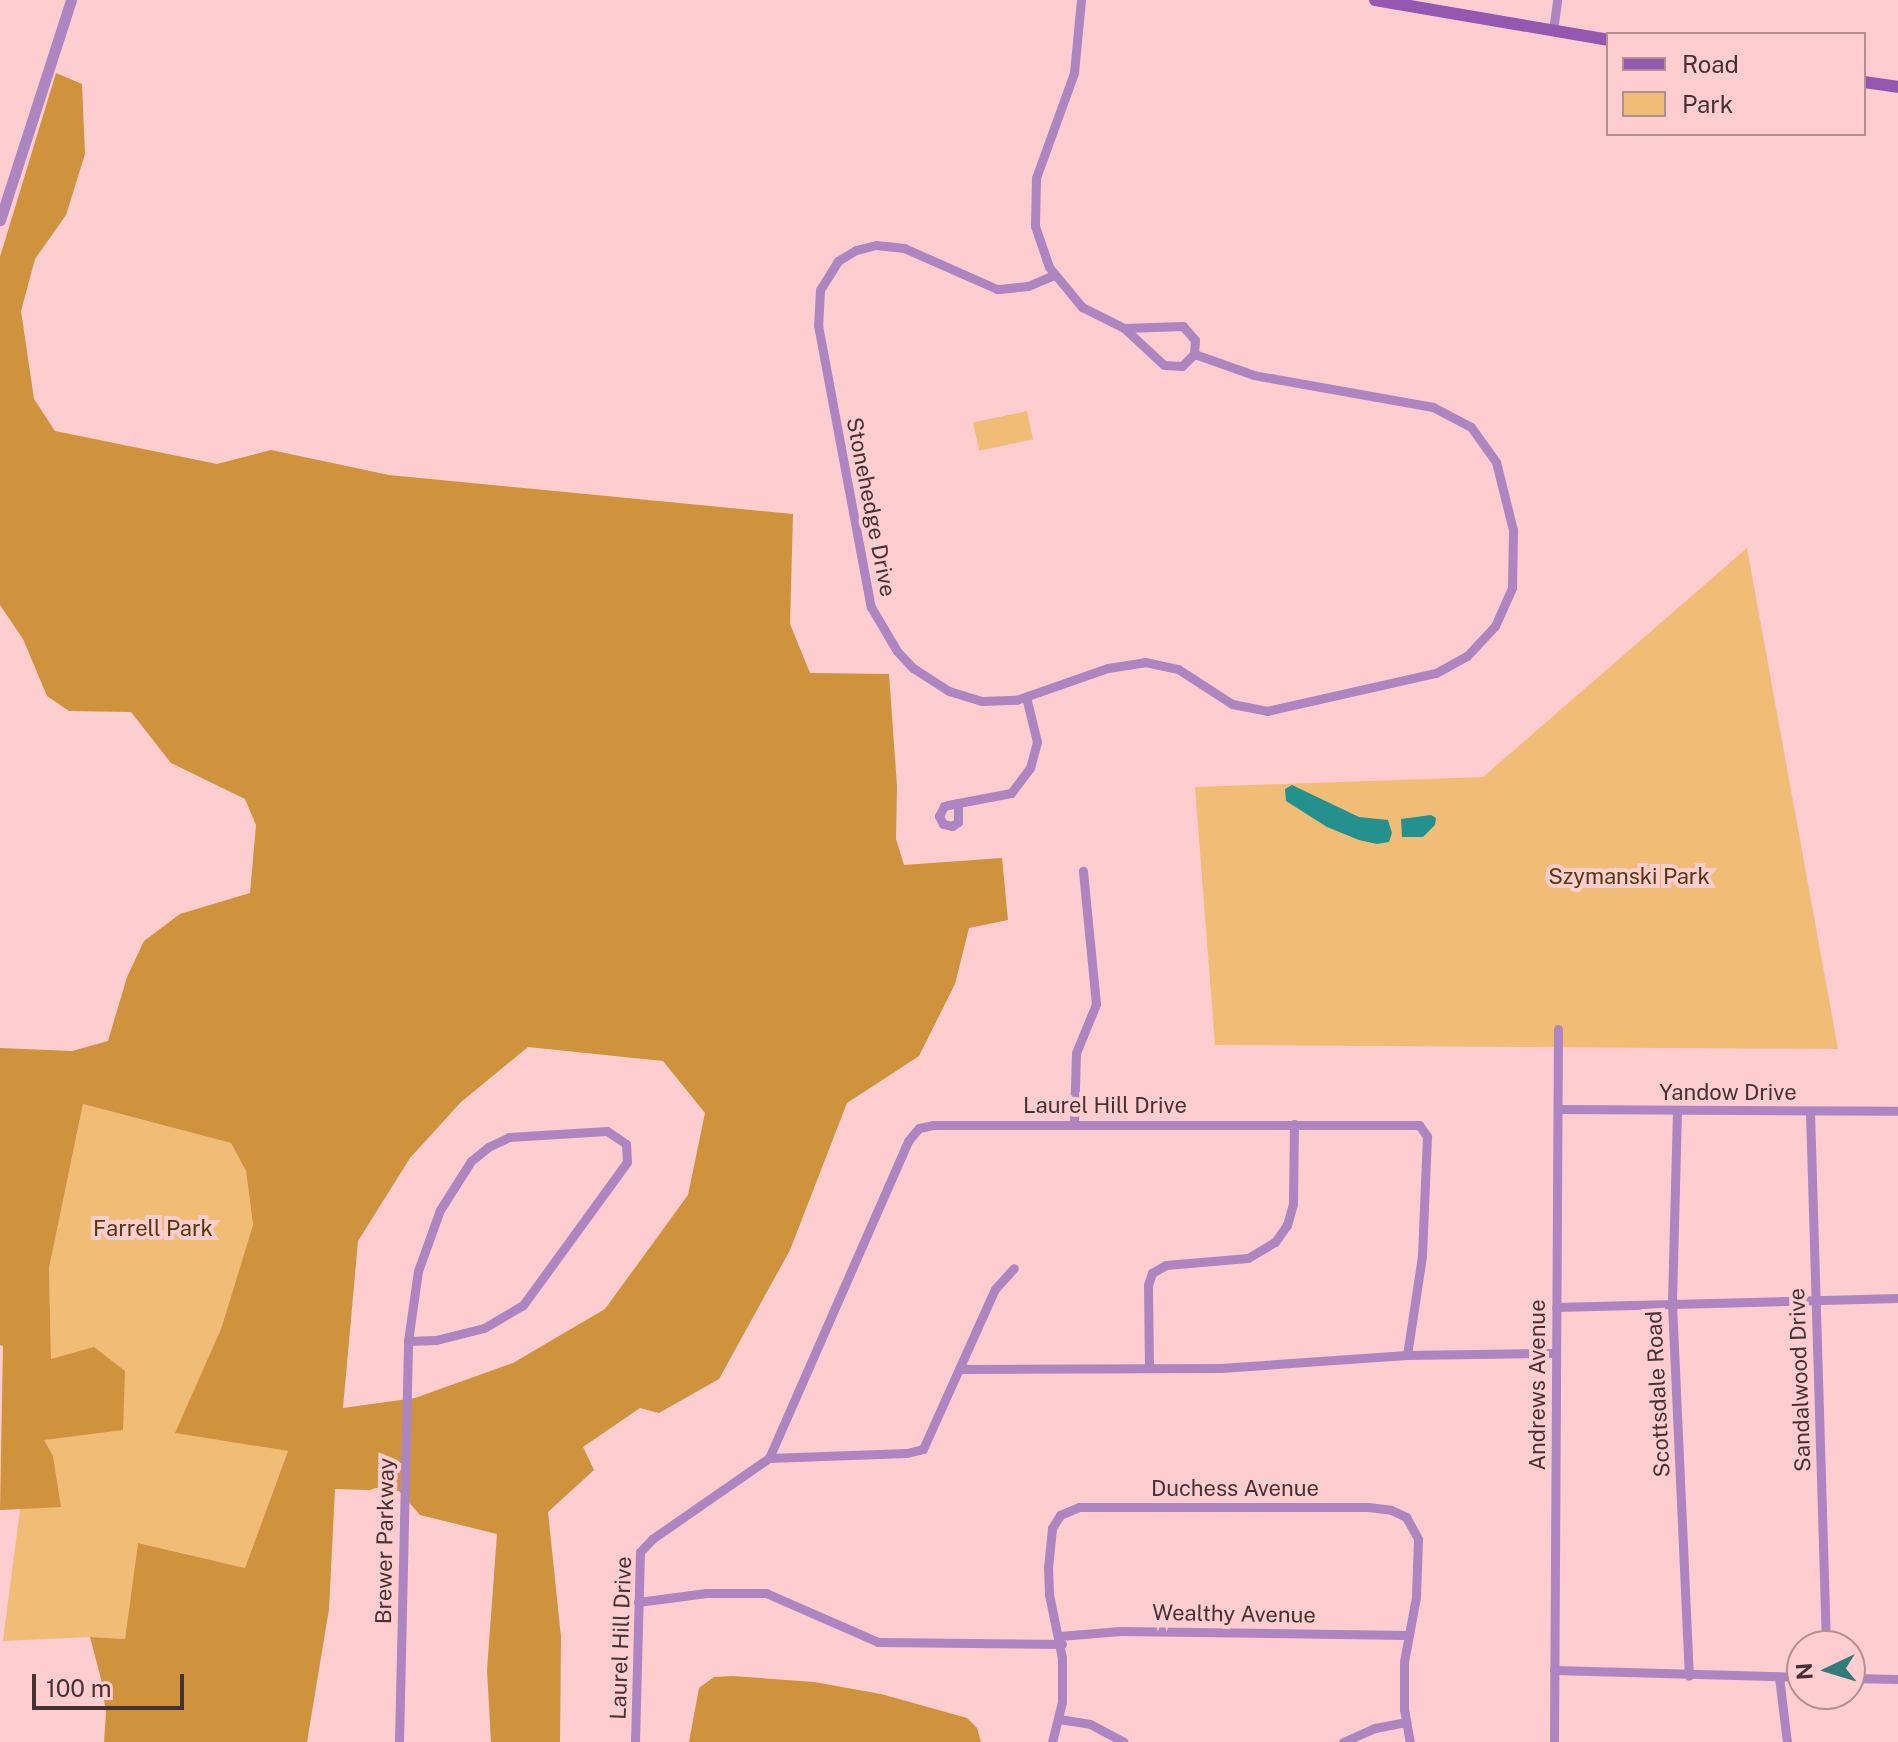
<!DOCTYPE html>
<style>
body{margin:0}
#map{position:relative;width:1898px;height:1742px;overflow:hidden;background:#fecdd0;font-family:"Public Sans",sans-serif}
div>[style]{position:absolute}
.green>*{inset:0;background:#f0bc76;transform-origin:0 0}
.forest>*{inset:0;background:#ce933c}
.water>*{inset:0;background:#25918f}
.minor>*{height:9px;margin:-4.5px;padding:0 4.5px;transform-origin:4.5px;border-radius:4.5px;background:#ac85c1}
.tertiary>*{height:11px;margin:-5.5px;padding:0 5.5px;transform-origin:5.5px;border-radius:5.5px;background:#ac85c1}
.secondary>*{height:12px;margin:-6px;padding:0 6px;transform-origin:6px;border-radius:6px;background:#9458b1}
span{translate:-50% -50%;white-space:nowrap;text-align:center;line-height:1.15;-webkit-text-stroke:8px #fecdd0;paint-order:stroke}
.street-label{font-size:22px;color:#453233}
.park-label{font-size:22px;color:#563806}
.legend{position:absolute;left:1606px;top:32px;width:260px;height:104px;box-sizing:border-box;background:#fecdd0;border:2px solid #b48f91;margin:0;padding:10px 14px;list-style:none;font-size:24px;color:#453233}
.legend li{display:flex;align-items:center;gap:16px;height:40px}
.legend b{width:40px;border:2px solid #b48f91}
.north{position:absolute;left:1786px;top:1630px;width:80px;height:80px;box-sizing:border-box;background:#fecdd0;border:2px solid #b48f91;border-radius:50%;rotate:266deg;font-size:22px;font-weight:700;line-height:32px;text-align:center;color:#453233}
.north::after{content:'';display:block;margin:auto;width:28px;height:36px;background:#327b79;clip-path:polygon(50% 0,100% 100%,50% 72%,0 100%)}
.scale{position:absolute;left:32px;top:1674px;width:152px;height:36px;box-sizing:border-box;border:4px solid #453233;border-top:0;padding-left:10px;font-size:24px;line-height:28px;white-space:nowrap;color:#453233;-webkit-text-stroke:6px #fecdd0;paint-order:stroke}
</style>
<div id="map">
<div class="green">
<i style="left:1027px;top:411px;width:29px;height:55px;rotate:78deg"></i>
<i style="clip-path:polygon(1747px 548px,1838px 1049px,1215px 1045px,1195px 787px,1483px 777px)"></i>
<i style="clip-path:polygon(83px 1104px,231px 1143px,246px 1171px,253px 1225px,221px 1329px,176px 1433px,288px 1451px,245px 1568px,138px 1543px,125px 1639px,90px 1637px,3px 1641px,24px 1479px,51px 1360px,49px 1268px)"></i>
</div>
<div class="forest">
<i style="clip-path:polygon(evenodd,56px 73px,82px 84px,85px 154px,66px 215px,35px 259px,21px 311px,34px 399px,55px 431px,217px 464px,271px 450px,389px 475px,793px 514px,790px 624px,810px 673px,889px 674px,897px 786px,896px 839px,904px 865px,1002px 858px,1008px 920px,969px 928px,955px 984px,919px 1056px,847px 1103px,790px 1250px,719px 1379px,659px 1413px,640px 1408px,583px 1447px,594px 1470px,548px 1512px,561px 1637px,560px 1742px,491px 1742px,487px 1670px,497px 1534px,420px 1515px,399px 1491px,335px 1489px,329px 1609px,307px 1742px,104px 1742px,106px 1713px,101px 1679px,90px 1637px,125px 1639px,138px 1543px,245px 1568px,288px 1451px,175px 1433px,221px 1329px,253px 1225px,246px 1171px,231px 1143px,83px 1104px,49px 1268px,51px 1359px,94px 1347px,125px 1371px,123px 1430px,44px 1440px,53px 1456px,61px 1507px,0 1510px,3px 1346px,0 1345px,0 1048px,72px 1051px,108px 1041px,127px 977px,144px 941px,180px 914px,250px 893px,256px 825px,245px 799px,171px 763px,131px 712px,69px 711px,47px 696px,23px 639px,0 605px,0 257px,56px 73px,528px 1047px,663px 1061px,705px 1113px,688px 1195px,605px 1309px,513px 1363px,415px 1398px,343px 1408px,358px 1241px,410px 1158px,461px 1102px,528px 1047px)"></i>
<i style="clip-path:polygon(732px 1676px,814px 1682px,881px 1694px,967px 1718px,977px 1728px,981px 1742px,689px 1742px,699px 1688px,714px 1677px)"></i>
</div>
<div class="water">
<i style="clip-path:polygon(1292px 785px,1359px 817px,1388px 820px,1392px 833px,1389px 842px,1377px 844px,1359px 840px,1327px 827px,1286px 801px,1285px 789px)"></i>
<i style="clip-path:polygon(1431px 815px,1436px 818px,1435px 825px,1423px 837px,1402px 837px,1401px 819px)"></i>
</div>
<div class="minor">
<i style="left:1081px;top:0;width:73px;rotate:95.5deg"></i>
<i style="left:1074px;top:73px;width:112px;rotate:109.9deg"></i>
<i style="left:1036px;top:178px;width:48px;rotate:91.2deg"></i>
<i style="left:1035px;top:226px;width:43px;rotate:71.1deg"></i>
<i style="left:1049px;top:267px;width:52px;rotate:50.5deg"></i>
<i style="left:1082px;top:307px;width:47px;rotate:26.6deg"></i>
<i style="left:1124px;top:328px;width:54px;rotate:42.8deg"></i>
<i style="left:1164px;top:365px;width:18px;rotate:3deg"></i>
<i style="left:1182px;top:366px;width:17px;rotate:-45deg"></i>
<i style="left:1194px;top:354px;width:14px;rotate:-86deg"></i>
<i style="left:1195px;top:340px;width:18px;rotate:-131deg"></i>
<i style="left:1183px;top:326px;width:59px;rotate:178.1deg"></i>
<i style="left:1553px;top:30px;width:30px;rotate:-82deg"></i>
<i style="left:1054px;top:275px;width:28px;rotate:157deg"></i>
<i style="left:1028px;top:286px;width:31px;rotate:174deg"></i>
<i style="left:997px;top:289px;width:102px;rotate:-156.2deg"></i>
<i style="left:904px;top:248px;width:28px;rotate:-174deg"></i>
<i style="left:876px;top:245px;width:21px;rotate:166deg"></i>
<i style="left:856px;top:250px;width:21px;rotate:149deg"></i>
<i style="left:838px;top:261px;width:34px;rotate:122deg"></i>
<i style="left:820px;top:290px;width:35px;rotate:93deg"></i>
<i style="left:818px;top:325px;width:287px;rotate:79.4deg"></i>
<i style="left:871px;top:607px;width:51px;rotate:59.4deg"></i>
<i style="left:897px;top:651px;width:23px;rotate:47deg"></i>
<i style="left:913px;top:668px;width:43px;rotate:32.6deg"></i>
<i style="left:949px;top:691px;width:34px;rotate:17deg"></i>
<i style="left:982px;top:701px;width:34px;rotate:-2deg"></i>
<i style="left:1016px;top:700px;width:97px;rotate:-19.2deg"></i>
<i style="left:1108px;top:668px;width:37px;rotate:-9deg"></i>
<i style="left:1145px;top:662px;width:34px;rotate:12deg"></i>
<i style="left:1178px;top:669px;width:64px;rotate:32.9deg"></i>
<i style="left:1232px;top:704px;width:36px;rotate:11deg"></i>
<i style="left:1267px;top:711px;width:173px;rotate:-12.7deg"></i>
<i style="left:1436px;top:673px;width:35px;rotate:-29deg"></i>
<i style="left:1467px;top:656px;width:41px;rotate:-47deg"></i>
<i style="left:1495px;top:626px;width:42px;rotate:-65.9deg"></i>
<i style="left:1512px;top:588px;width:58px;rotate:-89deg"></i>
<i style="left:1513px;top:530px;width:70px;rotate:-104deg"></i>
<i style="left:1496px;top:462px;width:43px;rotate:-125.5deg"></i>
<i style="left:1471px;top:427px;width:43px;rotate:-152.2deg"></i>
<i style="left:1433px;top:407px;width:182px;rotate:-169.9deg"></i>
<i style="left:1254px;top:375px;width:64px;rotate:-160.7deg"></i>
<i style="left:958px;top:803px;width:19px;rotate:90deg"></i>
<i style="left:958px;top:822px;width:7px;rotate:146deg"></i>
<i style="left:952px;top:826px;width:9px;rotate:-167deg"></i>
<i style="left:943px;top:824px;width:9px;rotate:-117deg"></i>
<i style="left:939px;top:816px;width:11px;rotate:-63deg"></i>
<i style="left:944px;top:806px;width:4px;rotate:-14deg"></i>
<i style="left:948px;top:805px;width:64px;rotate:-10.8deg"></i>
<i style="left:1011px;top:793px;width:31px;rotate:-53deg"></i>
<i style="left:1030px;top:768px;width:27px;rotate:-75deg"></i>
<i style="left:1037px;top:742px;width:46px;rotate:-103.7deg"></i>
<i style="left:1558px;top:1109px;width:340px;rotate:0.3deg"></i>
<i style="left:1677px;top:1111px;width:193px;rotate:91.5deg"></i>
<i style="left:1672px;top:1304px;width:372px;rotate:87.4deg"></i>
<i style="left:1810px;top:1112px;width:534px;rotate:88.28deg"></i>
<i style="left:1074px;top:1124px;width:71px;rotate:-88.4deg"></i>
<i style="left:1076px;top:1053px;width:53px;rotate:-67.8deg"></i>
<i style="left:1096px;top:1004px;width:134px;rotate:-95.6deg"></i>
<i style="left:607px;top:1131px;width:23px;rotate:34deg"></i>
<i style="left:626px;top:1144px;width:18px;rotate:87deg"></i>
<i style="left:627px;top:1162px;width:177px;rotate:126deg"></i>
<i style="left:523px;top:1305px;width:45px;rotate:149.5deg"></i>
<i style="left:484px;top:1328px;width:49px;rotate:166deg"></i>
<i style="left:436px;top:1340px;width:28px;rotate:178deg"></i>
<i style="left:408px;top:1341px;width:71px;rotate:-81.9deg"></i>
<i style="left:418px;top:1271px;width:65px;rotate:-70.2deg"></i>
<i style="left:440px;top:1210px;width:58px;rotate:-57.7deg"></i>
<i style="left:471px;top:1161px;width:22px;rotate:-39deg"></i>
<i style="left:488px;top:1147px;width:23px;rotate:-25deg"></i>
<i style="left:509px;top:1137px;width:98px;rotate:-3.5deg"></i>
<i style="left:1556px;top:1307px;width:342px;rotate:-1.5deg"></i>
<i style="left:1149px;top:1368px;width:83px;rotate:-90.7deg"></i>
<i style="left:1148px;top:1285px;width:13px;rotate:-72deg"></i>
<i style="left:1152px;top:1273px;width:16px;rotate:-30deg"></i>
<i style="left:1166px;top:1265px;width:82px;rotate:-4.9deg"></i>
<i style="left:1248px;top:1258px;width:31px;rotate:-31deg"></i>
<i style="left:1275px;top:1242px;width:21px;rotate:-55deg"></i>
<i style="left:1287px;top:1225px;width:22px;rotate:-74deg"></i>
<i style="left:1293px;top:1204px;width:80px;rotate:-89.3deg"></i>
<i style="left:959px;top:1369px;width:262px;rotate:-0.2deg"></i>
<i style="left:1221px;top:1368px;width:186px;rotate:-4deg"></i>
<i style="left:1407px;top:1355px;width:149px;rotate:-0.8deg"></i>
<i style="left:769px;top:1458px;width:138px;rotate:-2.1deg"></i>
<i style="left:907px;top:1453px;width:16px;rotate:-14deg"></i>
<i style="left:923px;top:1449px;width:175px;rotate:-65.8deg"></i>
<i style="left:995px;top:1289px;width:28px;rotate:-48deg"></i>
<i style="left:638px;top:1602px;width:69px;rotate:-7.5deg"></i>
<i style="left:706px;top:1593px;width:60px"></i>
<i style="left:766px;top:1593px;width:122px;rotate:23.6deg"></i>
<i style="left:878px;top:1642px;width:184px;rotate:0.6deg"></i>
<i style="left:1060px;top:1636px;width:60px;rotate:-4.8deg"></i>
<i style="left:1120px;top:1631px;width:287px;rotate:0.8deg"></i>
<i style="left:1554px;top:1670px;width:248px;rotate:1.6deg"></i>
<i style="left:1779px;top:1677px;width:65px;rotate:83deg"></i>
<i style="left:1850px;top:1678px;width:48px;rotate:1.2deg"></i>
<i style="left:1059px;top:1719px;width:31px;rotate:9deg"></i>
<i style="left:1090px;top:1724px;width:38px;rotate:28deg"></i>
<i style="left:399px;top:1742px;width:401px;rotate:-88.7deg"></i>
<i style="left:635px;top:1742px;width:190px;rotate:-88.5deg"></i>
<i style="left:640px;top:1552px;width:18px;rotate:-47deg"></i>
<i style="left:652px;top:1539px;width:142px;rotate:-34.7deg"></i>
<i style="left:769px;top:1458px;width:346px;rotate:-66.3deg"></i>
<i style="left:908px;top:1141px;width:17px;rotate:-50deg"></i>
<i style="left:919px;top:1128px;width:14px;rotate:-12deg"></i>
<i style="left:933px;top:1125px;width:486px"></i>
<i style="left:1419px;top:1125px;width:14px;rotate:54deg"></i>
<i style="left:1427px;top:1136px;width:120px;rotate:92.4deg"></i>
<i style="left:1422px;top:1256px;width:100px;rotate:98.6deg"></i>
<i style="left:1052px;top:1742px;width:41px;rotate:-76deg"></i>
<i style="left:1062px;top:1702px;width:44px;rotate:-90deg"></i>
<i style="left:1062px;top:1658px;width:65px;rotate:-101.5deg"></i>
<i style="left:1049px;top:1594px;width:27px;rotate:-92deg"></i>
<i style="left:1048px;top:1567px;width:39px;rotate:-84deg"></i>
<i style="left:1052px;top:1528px;width:15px;rotate:-58deg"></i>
<i style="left:1060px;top:1515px;width:21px;rotate:-23deg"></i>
<i style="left:1079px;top:1507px;width:289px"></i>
<i style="left:1368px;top:1507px;width:23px;rotate:7deg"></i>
<i style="left:1391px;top:1510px;width:17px;rotate:25deg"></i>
<i style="left:1406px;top:1517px;width:25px;rotate:61deg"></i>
<i style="left:1418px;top:1539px;width:58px;rotate:92deg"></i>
<i style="left:1416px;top:1597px;width:66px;rotate:100.5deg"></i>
<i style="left:1404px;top:1662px;width:47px;rotate:90deg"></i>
<i style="left:1404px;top:1709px;width:34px;rotate:80deg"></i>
<i style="left:1343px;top:1742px;width:35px;rotate:-24deg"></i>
<i style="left:1375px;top:1728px;width:32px;rotate:-11deg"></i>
<i style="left:1554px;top:1742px;width:713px;rotate:-89.68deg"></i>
</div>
<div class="tertiary">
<i style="left:0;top:220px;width:231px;rotate:-72.1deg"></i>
</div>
<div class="secondary">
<i style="left:1375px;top:0;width:236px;rotate:9.7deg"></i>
<i style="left:1864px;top:82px;width:34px;rotate:8deg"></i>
</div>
<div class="street-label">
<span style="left:871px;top:507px;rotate:79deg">Stonehedge Drive</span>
<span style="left:1728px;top:1093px">Yandow Drive</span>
<span style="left:1105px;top:1106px">Laurel Hill Drive</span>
<span style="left:1800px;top:1380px;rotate:-92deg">Sandalwood Drive</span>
<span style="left:1538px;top:1385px;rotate:-90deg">Andrews Avenue</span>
<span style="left:1658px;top:1394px;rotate:-93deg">Scottsdale Road</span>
<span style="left:1235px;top:1489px">Duchess Avenue</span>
<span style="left:385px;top:1541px;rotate:-89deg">Brewer Parkway</span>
<span style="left:1234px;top:1614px;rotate:1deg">Wealthy Avenue</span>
<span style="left:621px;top:1638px;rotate:-88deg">Laurel Hill Drive</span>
</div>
<div class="park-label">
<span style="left:1629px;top:877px">Szymanski Park</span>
<span style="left:153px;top:1229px">Farrell Park</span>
</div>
<ul class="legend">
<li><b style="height:10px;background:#9458b1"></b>Road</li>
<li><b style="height:22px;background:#f0bc76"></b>Park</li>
</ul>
<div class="north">N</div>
<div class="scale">100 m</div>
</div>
